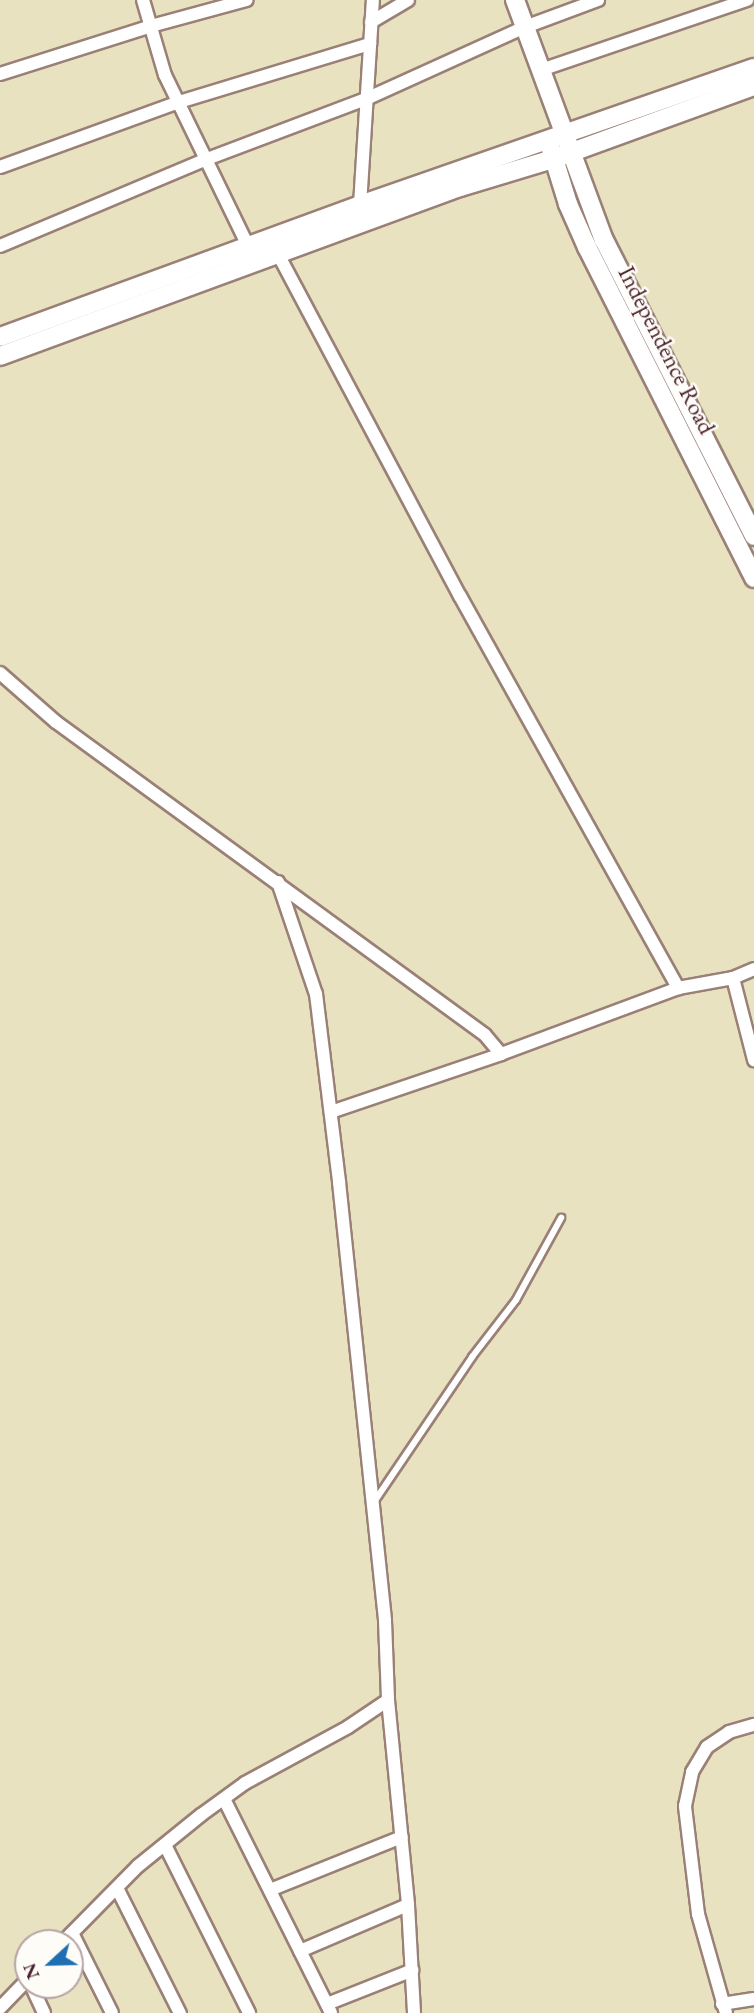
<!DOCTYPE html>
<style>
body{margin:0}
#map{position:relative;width:754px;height:2013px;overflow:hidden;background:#e9e2c1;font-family:"EB Garamond",serif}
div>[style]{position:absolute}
.roads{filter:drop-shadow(2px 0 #9a8076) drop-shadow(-2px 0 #9a8076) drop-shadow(0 2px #9a8076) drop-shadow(0 -2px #9a8076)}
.lane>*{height:6px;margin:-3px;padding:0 3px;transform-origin:3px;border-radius:3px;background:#fff}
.street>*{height:12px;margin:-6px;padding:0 6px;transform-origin:6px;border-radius:6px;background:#fff}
.secondary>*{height:18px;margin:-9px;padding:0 9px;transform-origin:9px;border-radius:9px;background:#fff}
span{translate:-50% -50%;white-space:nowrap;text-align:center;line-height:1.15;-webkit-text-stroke:5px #fdfcf7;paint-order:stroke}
.street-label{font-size:24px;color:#4a1f2b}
.north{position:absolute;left:14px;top:1929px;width:70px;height:70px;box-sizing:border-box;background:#fdfcf7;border:2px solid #b5a4a5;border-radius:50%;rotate:248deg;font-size:19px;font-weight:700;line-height:28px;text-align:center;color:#4a1f2b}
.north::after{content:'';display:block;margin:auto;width:24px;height:32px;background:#1f6fb2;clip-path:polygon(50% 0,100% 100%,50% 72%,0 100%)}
</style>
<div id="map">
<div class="roads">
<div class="lane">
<i style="left:374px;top:1502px;width:175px;rotate:-55.9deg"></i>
<i style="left:472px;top:1357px;width:72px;rotate:-52.3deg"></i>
<i style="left:516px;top:1300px;width:94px;rotate:-61.2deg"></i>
</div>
<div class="street">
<i style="left:143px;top:0;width:78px;rotate:73.7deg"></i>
<i style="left:165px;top:75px;width:190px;rotate:64.1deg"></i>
<i style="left:371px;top:22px;width:43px;rotate:-30.7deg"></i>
<i style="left:541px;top:70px;width:218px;rotate:-18.8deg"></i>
<i style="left:0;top:74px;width:158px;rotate:-17.6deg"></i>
<i style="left:151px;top:26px;width:99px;rotate:-15.2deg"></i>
<i style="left:0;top:167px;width:190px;rotate:-20deg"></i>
<i style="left:179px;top:102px;width:200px;rotate:-16.9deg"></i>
<i style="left:360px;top:205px;width:205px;rotate:-86.4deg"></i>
<i style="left:0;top:246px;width:225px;rotate:-22.8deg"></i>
<i style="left:207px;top:159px;width:170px;rotate:-20.7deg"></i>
<i style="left:366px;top:99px;width:175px;rotate:-24.4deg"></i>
<i style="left:525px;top:27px;width:78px;rotate:-20.3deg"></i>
<i style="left:278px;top:254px;width:387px;rotate:62deg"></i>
<i style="left:460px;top:596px;width:449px;rotate:60.9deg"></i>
<i style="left:0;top:673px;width:74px;rotate:41.2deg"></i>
<i style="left:56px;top:722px;width:531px;rotate:36.11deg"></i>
<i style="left:485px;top:1035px;width:25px;rotate:50deg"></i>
<i style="left:501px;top:1054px;width:189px;rotate:-20.4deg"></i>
<i style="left:678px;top:988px;width:56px;rotate:-10.3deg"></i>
<i style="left:733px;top:978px;width:23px;rotate:-23deg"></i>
<i style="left:278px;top:882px;width:118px;rotate:71.3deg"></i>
<i style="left:316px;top:994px;width:189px;rotate:83deg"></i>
<i style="left:339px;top:1182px;width:441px;rotate:84deg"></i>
<i style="left:385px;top:1621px;width:79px;rotate:87.8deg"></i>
<i style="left:388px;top:1700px;width:206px;rotate:84.4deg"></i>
<i style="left:408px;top:1905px;width:108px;rotate:86.8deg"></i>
<i style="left:733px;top:978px;width:85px;rotate:75.6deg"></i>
<i style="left:331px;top:1112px;width:180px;rotate:-18.8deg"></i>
<i style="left:224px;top:1799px;width:239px;rotate:63.4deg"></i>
<i style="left:165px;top:1845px;width:188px;rotate:63.4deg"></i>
<i style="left:117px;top:1888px;width:140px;rotate:63.3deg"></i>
<i style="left:270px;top:1890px;width:142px;rotate:-21.9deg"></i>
<i style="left:72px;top:1933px;width:89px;rotate:63.4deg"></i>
<i style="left:62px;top:1943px;width:108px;rotate:-45.4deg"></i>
<i style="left:138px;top:1866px;width:81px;rotate:-39deg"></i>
<i style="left:201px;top:1815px;width:54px;rotate:-36deg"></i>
<i style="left:245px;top:1783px;width:117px;rotate:-28.5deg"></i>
<i style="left:348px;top:1727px;width:48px;rotate:-34deg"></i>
<i style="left:300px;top:1951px;width:117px;rotate:-23.1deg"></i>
<i style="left:31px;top:1985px;width:31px;rotate:65deg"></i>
<i style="left:327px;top:2004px;width:92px;rotate:-21.6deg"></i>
<i style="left:722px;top:2004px;width:32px;rotate:-9deg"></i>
<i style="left:0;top:2008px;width:40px;rotate:-46deg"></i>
<i style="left:726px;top:2013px;width:103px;rotate:-105.8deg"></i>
<i style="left:698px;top:1914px;width:109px;rotate:-96.9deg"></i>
<i style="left:685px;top:1806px;width:35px;rotate:-78deg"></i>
<i style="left:692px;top:1772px;width:29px;rotate:-59deg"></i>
<i style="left:707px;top:1747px;width:27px;rotate:-34deg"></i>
<i style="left:729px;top:1732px;width:26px;rotate:-16deg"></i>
</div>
<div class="secondary">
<i style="left:515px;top:0;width:256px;rotate:69.7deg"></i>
<i style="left:604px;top:240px;width:332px;rotate:63.1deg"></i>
<i style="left:551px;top:149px;width:58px;rotate:72.8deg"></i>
<i style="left:568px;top:204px;width:47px;rotate:66.2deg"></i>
<i style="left:587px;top:247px;width:371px;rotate:63.2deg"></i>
<i style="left:0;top:337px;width:383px;rotate:-20.1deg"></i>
<i style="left:360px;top:205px;width:417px;rotate:-19.2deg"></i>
<i style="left:0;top:356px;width:490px;rotate:-20.2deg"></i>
<i style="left:460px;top:187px;width:97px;rotate:-16.8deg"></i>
<i style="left:553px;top:159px;width:214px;rotate:-20deg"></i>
</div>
</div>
<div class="street-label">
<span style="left:667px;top:350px;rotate:63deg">Independence Road</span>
</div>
<div class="north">N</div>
</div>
